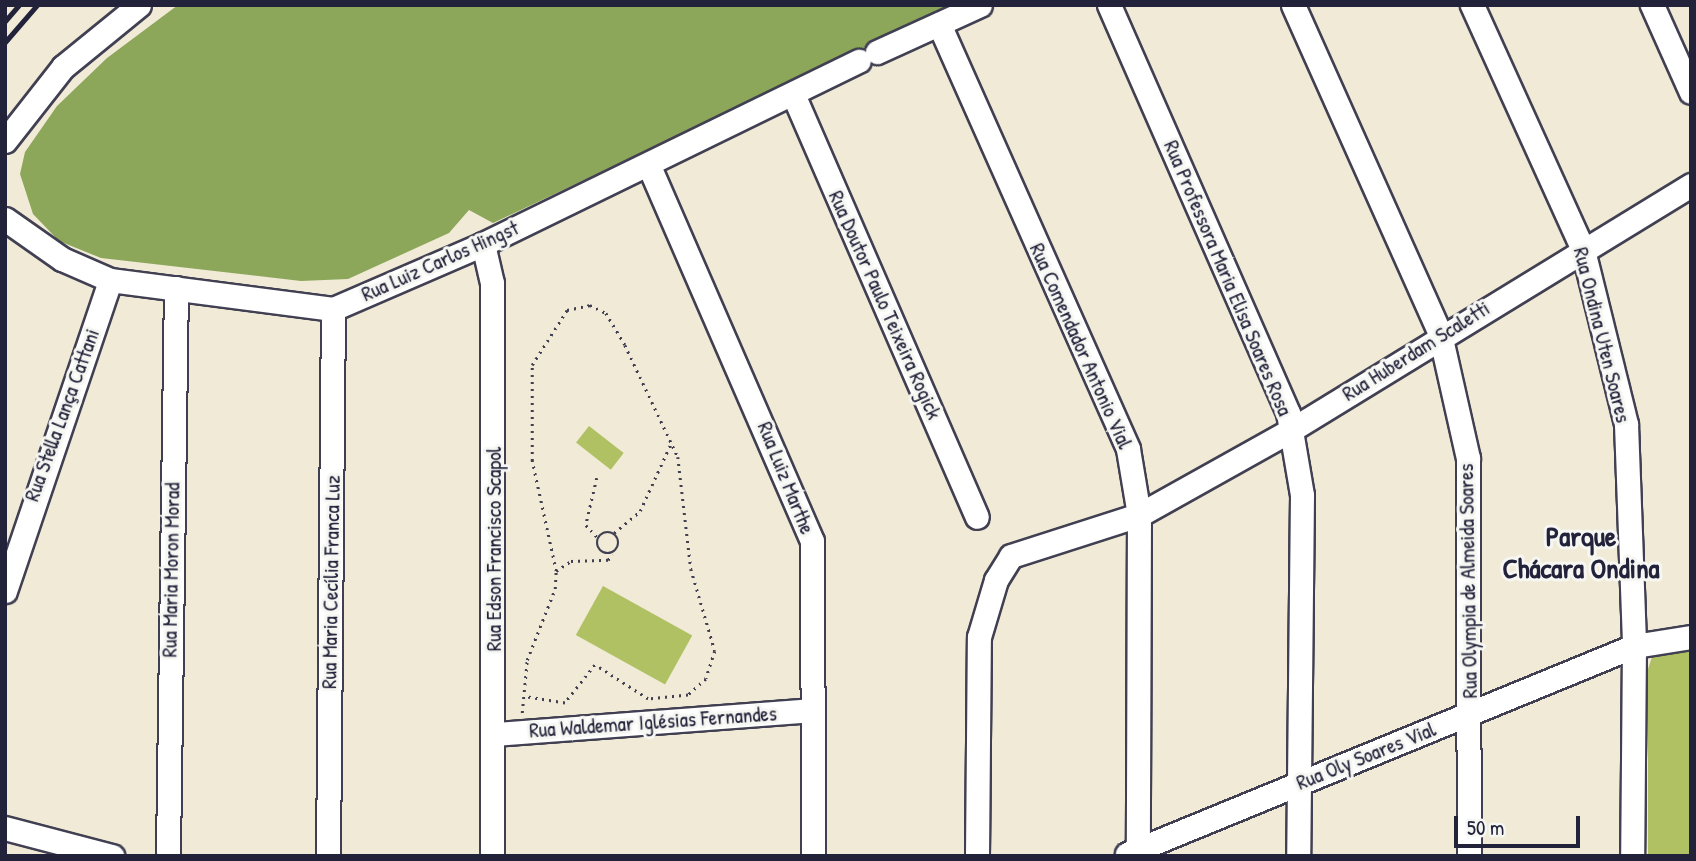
<!DOCTYPE html>
<meta charset="utf-8">
<style>
body{margin:0}
#map{position:relative;width:1696px;height:861px;overflow:hidden;background:#f0ead6;font-family:"Patrick Hand",sans-serif}
div>[style]{position:absolute}
.green>*{inset:0;background:#b0c164;transform-origin:0 0}
.forest>*{inset:0;background:#8ca75a}
.path>*{height:2.5px;margin-top:-1.25px;transform-origin:0;background:repeating-linear-gradient(90deg,#414052 0 2px,transparent 0 7px)}
.path>.ring{margin:-1.25px;padding:0;box-sizing:content-box;background:none;border:2.5px solid #414052;border-radius:50%}
.roads{filter:drop-shadow(2px 0 #414052) drop-shadow(-2px 0 #414052) drop-shadow(0 2px #414052) drop-shadow(0 -2px #414052)}
.minor>*{height:23px;margin:-11.5px;padding:0 11.5px;transform-origin:11.5px;border-radius:11.5px;background:#fff}
.rail>*{height:5px;margin:-2.5px;padding:0 2.5px;transform-origin:2.5px;border-radius:2.5px;background:#22223b}
span{translate:-50% -50%;white-space:nowrap;text-align:center;line-height:1.15;-webkit-text-stroke:6px #f6f6f2;paint-order:stroke}
.street-label{font-size:21px;color:#22223b}
.district-label{font-size:28px;color:#22223b;font-weight:700}
.frame{position:absolute;inset:0;border:7px solid #22223b;pointer-events:none}
.scale{position:absolute;left:1454px;top:816px;width:126px;height:32px;box-sizing:border-box;border:4px solid #22223b;border-top:0;padding-left:9px;font-size:21px;line-height:24px;white-space:nowrap;color:#22223b;-webkit-text-stroke:5px #f6f6f2;paint-order:stroke}
</style>
<div id="map">
<div class="green">
<i style="left:589px;top:426px;width:44px;height:21px;rotate:38deg"></i>
<i style="left:603px;top:586px;width:102px;height:56px;rotate:29deg"></i>
<i style="clip-path:polygon(1691px 645px,1691px 856px,1648px 856px,1648px 669px,1653px 654px)"></i>
</div>
<div class="forest">
<i style="clip-path:polygon(178px 5px,954px 5px,493px 223px,469px 210px,449px 233px,348px 279px,301px 281px,101px 258px,59px 241px,33px 214px,20px 174px,25px 152px,57px 106px,107px 58px)"></i>
</div>
<div class="path">
<i style="left:597px;top:478px;width:48px;rotate:103.2deg"></i>
<i style="left:586px;top:525px;width:18px;rotate:47deg"></i>
<i class="ring" style="left:597px;top:532px;width:19.5px;height:19.5px"></i>
<i style="left:614px;top:533px;width:34px;rotate:-40deg"></i>
<i style="left:640px;top:511px;width:77px;rotate:-65.4deg"></i>
<i style="left:556px;top:571px;width:18px;rotate:-34deg"></i>
<i style="left:571px;top:561px;width:37px;rotate:-2deg"></i>
<i style="left:608px;top:560px;width:7px;rotate:-56deg"></i>
<i style="left:522px;top:713px;width:53px;rotate:-84.6deg"></i>
<i style="left:527px;top:660px;width:76px;rotate:-68.5deg"></i>
<i style="left:555px;top:589px;width:18px;rotate:-87deg"></i>
<i style="left:556px;top:571px;width:113px;rotate:-102.3deg"></i>
<i style="left:532px;top:461px;width:96px;rotate:-90deg"></i>
<i style="left:532px;top:365px;width:65px;rotate:-57.5deg"></i>
<i style="left:567px;top:310px;width:24px;rotate:-12deg"></i>
<i style="left:590px;top:305px;width:18px;rotate:27deg"></i>
<i style="left:606px;top:313px;width:37px;rotate:59deg"></i>
<i style="left:625px;top:345px;width:124px;rotate:64.7deg"></i>
<i style="left:678px;top:457px;width:113px;rotate:83.4deg"></i>
<i style="left:691px;top:569px;width:85px;rotate:73.7deg"></i>
<i style="left:715px;top:651px;width:29px;rotate:108deg"></i>
<i style="left:706px;top:679px;width:24px;rotate:138deg"></i>
<i style="left:688px;top:695px;width:40px;rotate:174.3deg"></i>
<i style="left:648px;top:699px;width:63px;rotate:-147.3deg"></i>
<i style="left:595px;top:665px;width:48px;rotate:128.3deg"></i>
<i style="left:565px;top:703px;width:38px;rotate:-171deg"></i>
</div>
<div class="roads">
<div class="minor">
<i style="left:1109px;top:5px;width:446px;rotate:66.3deg"></i>
<i style="left:1288px;top:413px;width:83px;rotate:80.3deg"></i>
<i style="left:1302px;top:495px;width:361px;rotate:90.6deg"></i>
<i style="left:1293px;top:5px;width:360px;rotate:65.9deg"></i>
<i style="left:1440px;top:334px;width:127px;rotate:77.3deg"></i>
<i style="left:1468px;top:458px;width:398px;rotate:89.9deg"></i>
<i style="left:1472px;top:5px;width:269px;rotate:65.6deg"></i>
<i style="left:1583px;top:250px;width:179px;rotate:76.1deg"></i>
<i style="left:1626px;top:424px;width:222px;rotate:87.9deg"></i>
<i style="left:1634px;top:646px;width:210px;rotate:90.5deg"></i>
<i style="left:1652px;top:5px;width:95px;rotate:65.9deg"></i>
<i style="left:939px;top:24px;width:465px;rotate:66deg"></i>
<i style="left:1128px;top:449px;width:67px;rotate:80.5deg"></i>
<i style="left:1139px;top:515px;width:341px;rotate:90.2deg"></i>
<i style="left:877px;top:52px;width:113px;rotate:-24.5deg"></i>
<i style="left:793px;top:94px;width:461px;rotate:66.5deg"></i>
<i style="left:5px;top:141px;width:94px;rotate:-51.9deg"></i>
<i style="left:63px;top:67px;width:98px;rotate:-39.2deg"></i>
<i style="left:649px;top:166px;width:409px;rotate:66.5deg"></i>
<i style="left:812px;top:541px;width:315px;rotate:89.8deg"></i>
<i style="left:5px;top:219px;width:70px;rotate:35.1deg"></i>
<i style="left:62px;top:259px;width:52px;rotate:23.6deg"></i>
<i style="left:110px;top:280px;width:225px;rotate:7.4deg"></i>
<i style="left:333px;top:309px;width:163px;rotate:-23.4deg"></i>
<i style="left:483px;top:244px;width:418px;rotate:-26deg"></i>
<i style="left:483px;top:244px;width:40px;rotate:77deg"></i>
<i style="left:492px;top:283px;width:573px;rotate:90deg"></i>
<i style="left:5px;top:591px;width:328px;rotate:-71.3deg"></i>
<i style="left:495px;top:734px;width:318px;rotate:-4.3deg"></i>
<i style="left:5px;top:828px;width:111px;rotate:14.7deg"></i>
<i style="left:168px;top:852px;width:564px;rotate:-89.19deg"></i>
<i style="left:1127px;top:854px;width:548px;rotate:-22.31deg"></i>
<i style="left:1634px;top:646px;width:58px;rotate:-9deg"></i>
<i style="left:328px;top:856px;width:547px;rotate:-89.48deg"></i>
<i style="left:977px;top:856px;width:219px;rotate:-89.5deg"></i>
<i style="left:979px;top:637px;width:59px;rotate:-73.4deg"></i>
<i style="left:996px;top:580px;width:28px;rotate:-58deg"></i>
<i style="left:1011px;top:556px;width:134px;rotate:-17.8deg"></i>
<i style="left:1139px;top:515px;width:174px;rotate:-29.2deg"></i>
<i style="left:1291px;top:430px;width:469px;rotate:-31.5deg"></i>
</div>
</div>
<div class="rail">
<i style="left:5px;top:21px;width:21px;rotate:-49deg"></i>
<i style="left:5px;top:42px;width:49px;rotate:-49.1deg"></i>
</div>
<div class="street-label">
<span style="left:440px;top:261px;rotate:-24deg">Rua Luiz Carlos Hingst</span>
<span style="left:1228px;top:278px;rotate:67deg">Rua Professora Maria Elisa Soares Rosa</span>
<span style="left:885px;top:305px;rotate:66deg">Rua Doutor Paulo Teixeira Rogick</span>
<span style="left:1602px;top:335px;rotate:76deg">Rua Ondina Uten Soares</span>
<span style="left:1081px;top:346px;rotate:66deg">Rua Comendador Antonio Vial</span>
<span style="left:1416px;top:351px;rotate:-32deg">Rua Huberdam Scaletti</span>
<span style="left:62px;top:415px;rotate:-70deg">Rua Stella Lança Cattani</span>
<span style="left:786px;top:478px;rotate:68deg">Rua Luiz Marthe</span>
<span style="left:494px;top:549px;rotate:-90deg">Rua Edson Francisco Scapol</span>
<span style="left:171px;top:570px;rotate:-89deg">Rua Maria Moron Morad</span>
<span style="left:1468px;top:581px;rotate:-91deg">Rua Olympia de Almeida Soares</span>
<span style="left:331px;top:582px;rotate:-89deg">Rua Maria Cecília Franca Luz</span>
<span style="left:653px;top:722px;rotate:-4deg">Rua Waldemar Iglésias Fernandes</span>
<span style="left:1366px;top:756px;rotate:-22deg">Rua Oly Soares Vial</span>
</div>
<div class="district-label">
<span style="left:1581px;top:552px">Parque<br>Chácara Ondina</span>
</div>
<div class="frame"></div>
<div class="scale">50 m</div>
</div>
